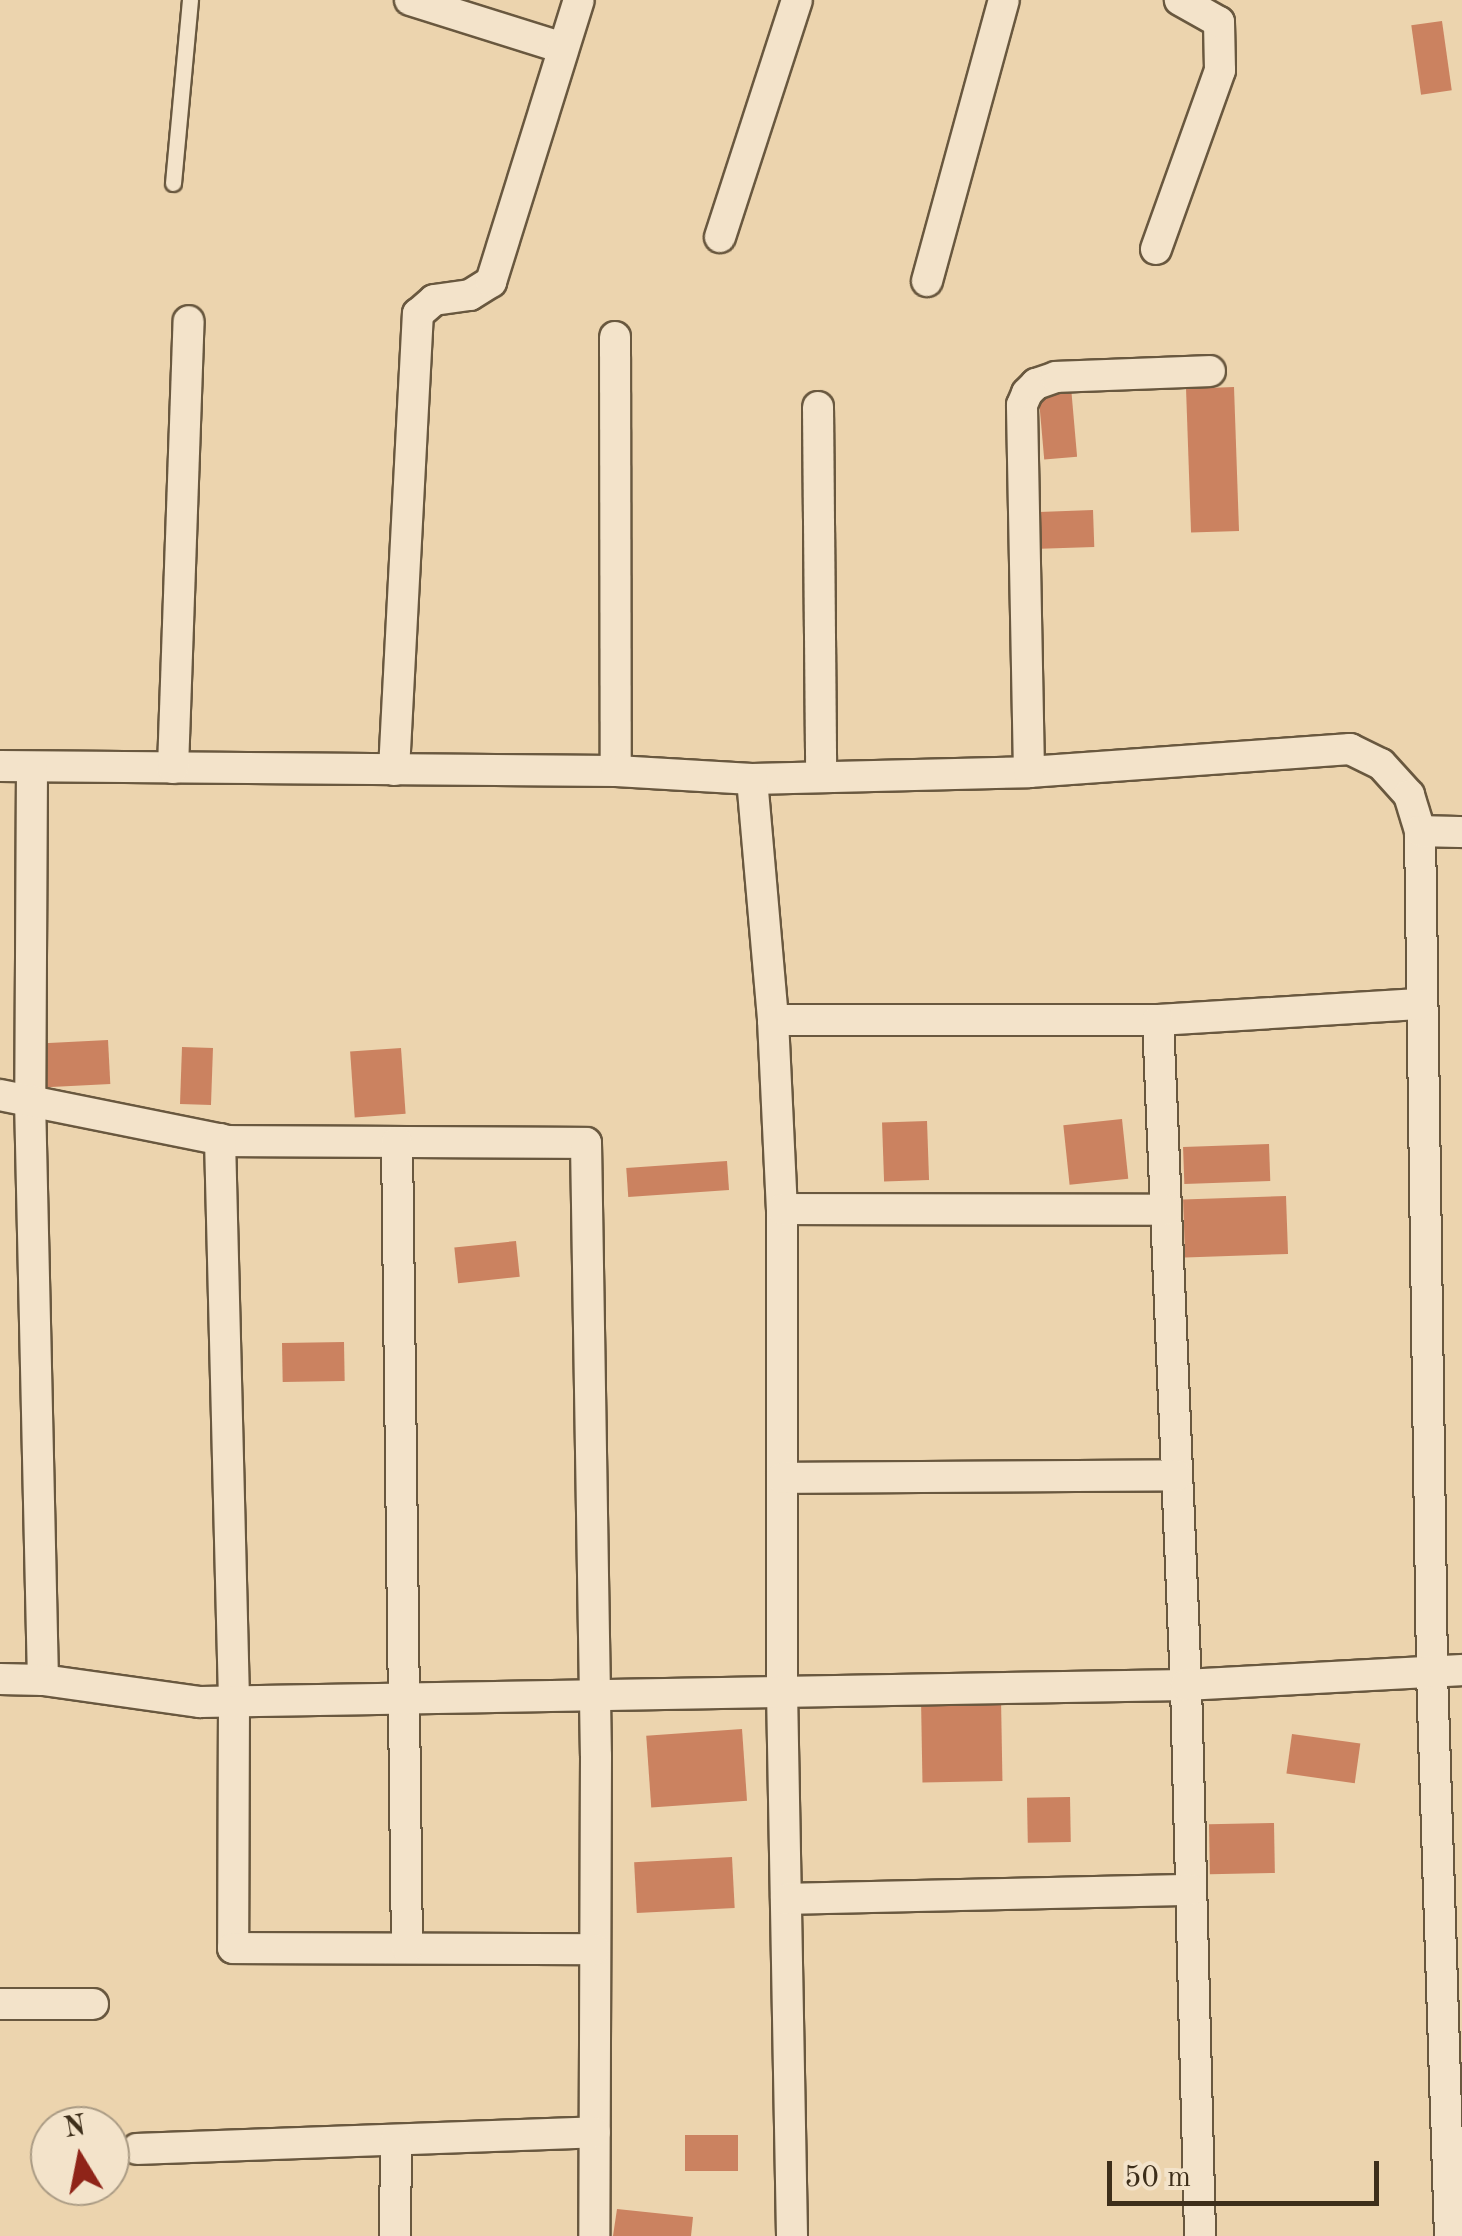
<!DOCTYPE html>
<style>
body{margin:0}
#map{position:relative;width:1462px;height:2236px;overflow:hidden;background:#ecd4ae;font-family:"Old Standard TT",serif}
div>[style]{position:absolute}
.building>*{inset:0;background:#cb8260;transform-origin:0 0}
.roads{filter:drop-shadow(2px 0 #69583f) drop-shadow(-2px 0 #69583f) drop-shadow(0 2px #69583f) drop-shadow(0 -2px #69583f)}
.service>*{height:15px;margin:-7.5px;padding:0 7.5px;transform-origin:7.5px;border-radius:7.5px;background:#f3e3ca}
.minor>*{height:30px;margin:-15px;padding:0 15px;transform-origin:15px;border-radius:15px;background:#f3e3ca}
span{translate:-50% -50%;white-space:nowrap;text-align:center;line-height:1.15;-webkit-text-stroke:8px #f3e3ca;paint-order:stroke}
.north{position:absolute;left:30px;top:2106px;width:100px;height:100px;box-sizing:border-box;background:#f3e3ca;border:2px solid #aa9b84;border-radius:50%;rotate:350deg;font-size:28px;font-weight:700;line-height:40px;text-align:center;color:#3d2e1a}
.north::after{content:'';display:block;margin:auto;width:35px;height:45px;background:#8f2418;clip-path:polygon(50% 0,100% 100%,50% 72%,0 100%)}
.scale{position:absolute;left:1107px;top:2161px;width:272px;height:45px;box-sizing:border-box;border:5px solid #3d2e1a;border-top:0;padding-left:12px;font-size:30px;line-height:35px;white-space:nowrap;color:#3d2e1a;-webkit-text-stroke:8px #f3e3ca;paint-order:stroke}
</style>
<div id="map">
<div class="building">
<i style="left:1442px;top:21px;width:70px;height:31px;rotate:82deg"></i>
<i style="left:1071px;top:387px;width:70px;height:33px;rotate:85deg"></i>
<i style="left:1234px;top:387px;width:144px;height:48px;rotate:88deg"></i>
<i style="left:1093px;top:510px;width:37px;height:54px;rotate:88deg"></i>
<i style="left:108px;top:1040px;width:44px;height:69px;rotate:87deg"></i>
<i style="left:182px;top:1047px;width:31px;height:57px;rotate:2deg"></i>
<i style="left:401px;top:1048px;width:66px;height:51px;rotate:86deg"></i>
<i style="left:1122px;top:1119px;width:60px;height:59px;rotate:84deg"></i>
<i style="left:927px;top:1121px;width:59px;height:45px;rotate:88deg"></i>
<i style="left:1269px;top:1144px;width:37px;height:86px;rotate:88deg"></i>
<i style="left:727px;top:1161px;width:29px;height:101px;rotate:86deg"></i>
<i style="left:1286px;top:1196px;width:58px;height:103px;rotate:88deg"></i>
<i style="left:516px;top:1241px;width:36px;height:62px;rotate:84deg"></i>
<i style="left:344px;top:1342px;width:39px;height:62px;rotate:89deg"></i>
<i style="left:1001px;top:1698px;width:83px;height:80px;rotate:89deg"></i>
<i style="left:742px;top:1729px;width:72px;height:96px;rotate:86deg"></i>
<i style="left:1292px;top:1734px;width:69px;height:40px;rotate:8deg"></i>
<i style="left:1070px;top:1797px;width:45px;height:43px;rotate:89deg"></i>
<i style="left:1274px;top:1823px;width:50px;height:65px;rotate:89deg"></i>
<i style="left:732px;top:1857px;width:51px;height:98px;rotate:87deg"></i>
<i style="left:685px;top:2135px;width:53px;height:36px"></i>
<i style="clip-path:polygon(617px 2209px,693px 2217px,691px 2236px,613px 2236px)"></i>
</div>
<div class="roads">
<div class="service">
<i style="left:173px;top:183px;width:184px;rotate:-84.7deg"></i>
</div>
<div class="minor">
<i style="left:410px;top:0;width:160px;rotate:17.4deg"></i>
<i style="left:720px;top:237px;width:249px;rotate:-72deg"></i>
<i style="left:1156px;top:249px;width:190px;rotate:-70.3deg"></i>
<i style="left:1220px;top:70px;width:48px;rotate:-91.2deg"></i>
<i style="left:1219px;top:22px;width:45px;rotate:-150.6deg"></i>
<i style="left:927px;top:281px;width:291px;rotate:-74.7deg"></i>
<i style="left:615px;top:337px;width:434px;rotate:89.9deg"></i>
<i style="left:818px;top:407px;width:370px;rotate:89.5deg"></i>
<i style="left:0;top:766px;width:616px;rotate:0.47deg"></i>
<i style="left:616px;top:771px;width:136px;rotate:3.4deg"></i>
<i style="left:752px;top:779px;width:277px;rotate:-1.4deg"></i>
<i style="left:1029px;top:772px;width:322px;rotate:-4.1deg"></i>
<i style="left:1350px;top:749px;width:34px;rotate:26deg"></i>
<i style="left:1381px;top:764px;width:42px;rotate:47.9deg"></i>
<i style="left:1409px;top:795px;width:38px;rotate:73deg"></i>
<i style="left:1420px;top:831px;width:842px;rotate:89.18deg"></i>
<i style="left:1432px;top:1673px;width:563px;rotate:88.17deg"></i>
<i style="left:32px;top:767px;width:332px;rotate:90.3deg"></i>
<i style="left:30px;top:1099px;width:581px;rotate:88.72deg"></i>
<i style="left:173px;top:768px;width:447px;rotate:-88deg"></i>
<i style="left:394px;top:770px;width:457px;rotate:-87deg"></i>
<i style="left:418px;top:314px;width:21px;rotate:-41deg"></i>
<i style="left:434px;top:300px;width:36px;rotate:-8deg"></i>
<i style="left:470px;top:295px;width:25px;rotate:-32deg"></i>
<i style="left:491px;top:282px;width:295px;rotate:-72.7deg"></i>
<i style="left:1029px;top:772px;width:367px;rotate:-91.1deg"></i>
<i style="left:1022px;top:405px;width:13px;rotate:-67deg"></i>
<i style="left:1027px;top:393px;width:13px;rotate:-45deg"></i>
<i style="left:1036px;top:384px;width:21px;rotate:-19deg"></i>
<i style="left:1056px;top:377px;width:154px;rotate:-2.2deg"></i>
<i style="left:752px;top:779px;width:242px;rotate:85deg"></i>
<i style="left:773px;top:1020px;width:189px;rotate:87.3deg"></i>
<i style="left:782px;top:1209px;width:481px;rotate:90deg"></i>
<i style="left:782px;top:1690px;width:546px;rotate:88.95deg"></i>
<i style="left:1420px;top:831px;width:42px;rotate:1.4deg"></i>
<i style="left:773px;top:1020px;width:385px"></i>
<i style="left:1158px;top:1020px;width:261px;rotate:-3.5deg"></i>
<i style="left:1158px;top:1020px;width:666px;rotate:87.59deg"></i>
<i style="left:1186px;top:1685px;width:551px;rotate:88.54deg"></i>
<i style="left:0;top:1095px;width:234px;rotate:11.4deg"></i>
<i style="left:229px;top:1141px;width:357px;rotate:0.3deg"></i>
<i style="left:586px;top:1143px;width:613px;rotate:89.07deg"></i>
<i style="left:596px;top:1756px;width:480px;rotate:90.2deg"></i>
<i style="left:220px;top:1139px;width:562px;rotate:88.57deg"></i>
<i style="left:234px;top:1701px;width:247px;rotate:90.2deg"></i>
<i style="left:233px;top:1948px;width:362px;rotate:0.2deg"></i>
<i style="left:397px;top:1142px;width:806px;rotate:89.29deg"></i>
<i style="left:782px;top:1209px;width:384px;rotate:0.1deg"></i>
<i style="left:782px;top:1478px;width:395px;rotate:-0.4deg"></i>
<i style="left:0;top:1679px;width:43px;rotate:1.3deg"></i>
<i style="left:43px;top:1680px;width:159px;rotate:8deg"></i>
<i style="left:200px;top:1702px;width:986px;rotate:-0.99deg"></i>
<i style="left:1186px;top:1685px;width:276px;rotate:-3.1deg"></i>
<i style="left:786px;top:1899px;width:405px;rotate:-1.3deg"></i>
<i style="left:0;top:2004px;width:93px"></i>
<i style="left:137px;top:2149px;width:458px;rotate:-2.1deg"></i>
<i style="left:395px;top:2236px;width:96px;rotate:-89.4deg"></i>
</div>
</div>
<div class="north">N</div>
<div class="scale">50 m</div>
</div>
